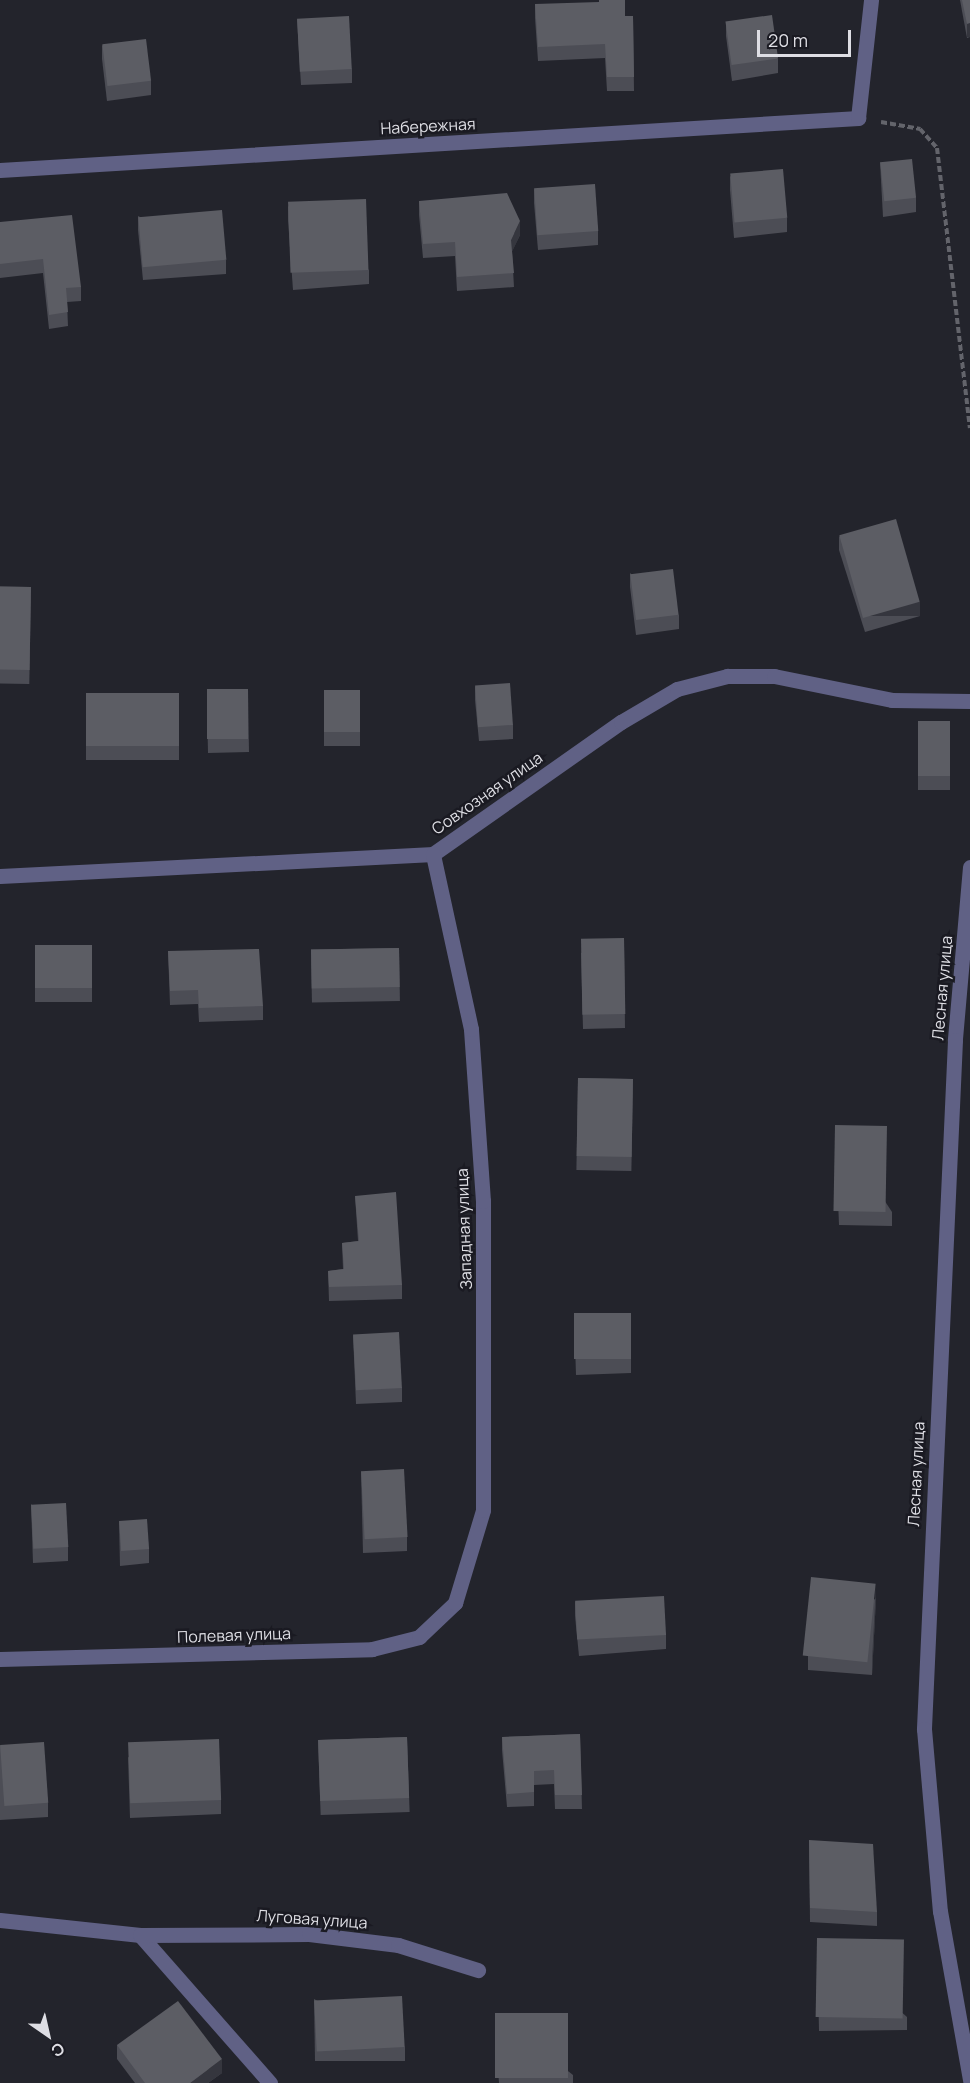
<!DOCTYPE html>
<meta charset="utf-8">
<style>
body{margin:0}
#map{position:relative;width:970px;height:2083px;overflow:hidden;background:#23242c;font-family:Manrope,sans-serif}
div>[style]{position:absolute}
.path>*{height:4px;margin-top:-2px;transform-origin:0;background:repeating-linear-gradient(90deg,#63646b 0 6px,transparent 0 9px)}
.minor>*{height:15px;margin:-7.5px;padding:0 7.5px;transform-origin:7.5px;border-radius:7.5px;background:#606185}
.wall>*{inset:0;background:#4c4d55;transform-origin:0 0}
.shaded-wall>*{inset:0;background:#35363e;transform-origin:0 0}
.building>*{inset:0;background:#5c5d64;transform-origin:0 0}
span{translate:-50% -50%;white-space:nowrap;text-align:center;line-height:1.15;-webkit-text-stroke:5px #1a1a22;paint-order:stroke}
.street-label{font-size:16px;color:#dedee4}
.north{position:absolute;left:18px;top:2005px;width:60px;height:60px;-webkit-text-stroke:4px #1a1a22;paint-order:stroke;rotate:146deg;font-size:16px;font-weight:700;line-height:24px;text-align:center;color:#dedee4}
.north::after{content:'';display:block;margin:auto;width:21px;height:27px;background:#dedee4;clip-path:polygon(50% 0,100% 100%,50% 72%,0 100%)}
.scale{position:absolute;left:757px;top:30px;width:94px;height:27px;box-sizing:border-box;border:3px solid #dedee4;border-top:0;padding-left:8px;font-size:18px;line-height:21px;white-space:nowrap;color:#dedee4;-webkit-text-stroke:4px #1a1a22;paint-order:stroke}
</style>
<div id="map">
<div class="path">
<i style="left:881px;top:122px;width:40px;rotate:10deg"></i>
<i style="left:920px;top:129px;width:25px;rotate:48deg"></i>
<i style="left:937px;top:148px;width:282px;rotate:83.3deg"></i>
</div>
<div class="minor">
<i style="left:0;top:170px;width:860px;rotate:-3.47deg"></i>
<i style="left:858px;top:118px;width:119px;rotate:-83.7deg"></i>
<i style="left:970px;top:867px;width:174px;rotate:95deg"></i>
<i style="left:955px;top:1040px;width:690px;rotate:92.58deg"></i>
<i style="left:924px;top:1729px;width:183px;rotate:85deg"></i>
<i style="left:940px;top:1911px;width:172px;rotate:79.9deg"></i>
<i style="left:0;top:876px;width:434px;rotate:-2.9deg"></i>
<i style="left:433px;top:854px;width:230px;rotate:-35.1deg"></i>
<i style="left:621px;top:722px;width:65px;rotate:-30.5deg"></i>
<i style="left:677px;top:689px;width:52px;rotate:-14.6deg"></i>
<i style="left:727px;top:676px;width:47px"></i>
<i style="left:774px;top:676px;width:120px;rotate:11.5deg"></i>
<i style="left:892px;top:700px;width:78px;rotate:0.7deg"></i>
<i style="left:0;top:1659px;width:372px;rotate:-1.5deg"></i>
<i style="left:372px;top:1649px;width:49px;rotate:-14.3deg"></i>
<i style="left:419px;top:1637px;width:50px;rotate:-43.4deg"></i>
<i style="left:455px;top:1603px;width:97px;rotate:-73.2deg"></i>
<i style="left:483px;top:1510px;width:309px;rotate:-90deg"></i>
<i style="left:483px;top:1201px;width:172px;rotate:-94deg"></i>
<i style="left:471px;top:1029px;width:179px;rotate:-102.3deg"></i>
<i style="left:0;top:1920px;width:141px;rotate:6.1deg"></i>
<i style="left:140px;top:1935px;width:197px;rotate:48.7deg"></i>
<i style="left:140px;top:1935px;width:169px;rotate:-0.3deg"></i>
<i style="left:309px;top:1934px;width:90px;rotate:7deg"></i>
<i style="left:398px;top:1945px;width:84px;rotate:17.4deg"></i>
</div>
<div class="wall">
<i style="clip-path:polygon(960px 0,970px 0,970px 37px,967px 38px)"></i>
<i style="clip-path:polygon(535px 4px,625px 16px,633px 16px,634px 91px,607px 91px,605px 58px,538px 61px,535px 18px)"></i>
<i style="clip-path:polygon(297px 19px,352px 69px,352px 83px,301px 85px)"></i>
<i style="clip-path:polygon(726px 22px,778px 59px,778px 73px,732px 81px,726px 36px)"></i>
<i style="clip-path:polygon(102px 45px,151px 81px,151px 95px,107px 101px,102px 59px)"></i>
<i style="clip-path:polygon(880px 162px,916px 198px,916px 212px,883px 217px)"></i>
<i style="clip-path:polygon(730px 176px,787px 218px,787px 232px,734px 238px,730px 190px)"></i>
<i style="clip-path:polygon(534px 189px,598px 231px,598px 245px,538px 250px,534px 203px)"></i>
<i style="clip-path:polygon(419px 201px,520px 235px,512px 251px,514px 287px,457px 291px,455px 256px,423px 258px,419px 215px)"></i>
<i style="clip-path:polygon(288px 206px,369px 270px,369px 284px,293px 290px,288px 220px)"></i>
<i style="clip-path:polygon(138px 216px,226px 260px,226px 274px,143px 280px,138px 230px)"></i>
<i style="clip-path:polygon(0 222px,81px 287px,81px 301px,67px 302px,68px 326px,49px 329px,43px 273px,0 278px)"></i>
<i style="clip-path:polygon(839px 536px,920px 616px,865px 632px,839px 550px)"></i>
<i style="clip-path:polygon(630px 573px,679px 615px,679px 629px,636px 635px,630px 587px)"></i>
<i style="left:31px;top:587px;width:97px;height:31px;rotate:91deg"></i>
<i style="clip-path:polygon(475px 686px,513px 725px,513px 739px,479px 741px,475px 700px)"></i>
<i style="clip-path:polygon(248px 689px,249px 752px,208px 753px,207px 703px)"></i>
<i style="left:324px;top:690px;width:36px;height:56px"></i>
<i style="left:179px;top:693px;width:67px;height:93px;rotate:90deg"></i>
<i style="left:918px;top:721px;width:32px;height:69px"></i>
<i style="clip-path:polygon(624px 938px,625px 1028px,583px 1029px,581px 953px)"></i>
<i style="left:35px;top:945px;width:57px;height:57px"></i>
<i style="left:399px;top:948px;width:53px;height:88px;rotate:89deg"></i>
<i style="clip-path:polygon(168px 951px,263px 1006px,263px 1020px,199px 1022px,198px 1004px,170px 1005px)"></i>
<i style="left:578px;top:1078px;width:55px;height:92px;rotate:1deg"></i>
<i style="clip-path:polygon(835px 1125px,892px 1212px,892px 1226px,839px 1225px)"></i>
<i style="clip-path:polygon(355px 1196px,402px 1285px,402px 1299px,329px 1301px,328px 1271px,343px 1269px,342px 1243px,358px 1241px)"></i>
<i style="clip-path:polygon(574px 1314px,631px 1359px,631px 1373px,576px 1375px)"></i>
<i style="clip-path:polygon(353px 1335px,402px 1388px,402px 1402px,356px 1404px)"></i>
<i style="clip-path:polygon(361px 1471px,407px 1537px,407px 1551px,363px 1553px)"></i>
<i style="clip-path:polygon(31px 1504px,68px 1547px,68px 1561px,33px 1563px)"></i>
<i style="clip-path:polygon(119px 1521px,149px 1549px,149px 1563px,120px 1566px)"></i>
<i style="clip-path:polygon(876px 1598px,872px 1675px,808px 1670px,808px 1656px)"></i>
<i style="clip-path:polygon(575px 1602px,666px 1635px,666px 1649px,579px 1656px,575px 1616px)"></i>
<i style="clip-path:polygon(580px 1734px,582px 1809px,555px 1809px,554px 1784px,534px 1785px,534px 1806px,507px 1807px,502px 1750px,502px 1737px)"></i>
<i style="left:407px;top:1737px;width:75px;height:89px;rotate:88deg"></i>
<i style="clip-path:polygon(0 1745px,48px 1803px,48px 1817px,0 1820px)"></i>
<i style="clip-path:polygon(128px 1757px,221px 1800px,221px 1814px,130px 1818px)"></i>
<i style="clip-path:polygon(809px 1840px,877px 1912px,877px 1926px,810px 1922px)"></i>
<i style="clip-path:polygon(817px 1938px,907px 2017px,907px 2030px,819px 2031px)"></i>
<i style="clip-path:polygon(314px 1999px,405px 2047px,405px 2061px,315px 2061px)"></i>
<i style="clip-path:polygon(495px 2013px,573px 2075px,573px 2083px,499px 2083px,495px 2027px)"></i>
<i style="clip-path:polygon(117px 2045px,222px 2073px,208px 2083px,135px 2083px,117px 2059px)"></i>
</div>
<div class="shaded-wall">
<i style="left:970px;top:23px;width:14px;height:3px;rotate:90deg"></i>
<i style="clip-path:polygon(520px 221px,520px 235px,511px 254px,511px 240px)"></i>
<i style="left:920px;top:602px;width:14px;height:57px;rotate:90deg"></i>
<i style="clip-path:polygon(876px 1584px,876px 1598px,872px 1675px,872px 1661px)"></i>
<i style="clip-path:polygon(222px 2059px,222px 2073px,208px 2083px,190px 2083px)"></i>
</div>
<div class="building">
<i style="clip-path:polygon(599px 0,625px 0,625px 16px,633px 16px,634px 77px,607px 77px,605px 44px,538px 47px,535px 4px,599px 2px)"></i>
<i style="clip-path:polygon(962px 0,970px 0,970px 23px,967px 24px)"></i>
<i style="left:772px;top:15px;width:44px;height:47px;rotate:82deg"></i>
<i style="left:349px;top:16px;width:53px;height:52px;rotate:87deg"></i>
<i style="left:146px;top:39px;width:42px;height:44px;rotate:83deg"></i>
<i style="left:912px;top:159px;width:39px;height:32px;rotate:84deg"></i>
<i style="left:783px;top:169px;width:49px;height:53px;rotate:85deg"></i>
<i style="left:595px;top:184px;width:47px;height:61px;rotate:86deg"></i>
<i style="clip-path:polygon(507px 193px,520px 221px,511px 240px,514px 273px,457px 277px,455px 242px,423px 244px,419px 201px)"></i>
<i style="left:366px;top:199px;width:71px;height:78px;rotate:88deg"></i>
<i style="left:222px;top:210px;width:50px;height:84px;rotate:85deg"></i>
<i style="clip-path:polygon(72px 215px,81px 287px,66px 288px,68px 312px,49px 315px,43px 259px,0 264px,0 222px)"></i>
<i style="left:896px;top:519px;width:86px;height:59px;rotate:74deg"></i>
<i style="left:673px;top:569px;width:46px;height:43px;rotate:83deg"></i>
<i style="left:31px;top:587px;width:83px;height:31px;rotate:91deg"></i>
<i style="left:510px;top:683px;width:42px;height:35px;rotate:86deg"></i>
<i style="left:207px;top:689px;width:41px;height:50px"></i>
<i style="left:324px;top:690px;width:36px;height:42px"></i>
<i style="left:179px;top:693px;width:53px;height:93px;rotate:90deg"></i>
<i style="left:918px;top:721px;width:32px;height:55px"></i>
<i style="left:624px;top:938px;width:76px;height:43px;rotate:89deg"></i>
<i style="left:35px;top:945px;width:57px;height:43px"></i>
<i style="left:399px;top:948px;width:39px;height:88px;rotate:89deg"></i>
<i style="clip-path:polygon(259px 949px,263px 1006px,199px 1008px,198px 990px,170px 991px,168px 951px)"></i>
<i style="left:578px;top:1078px;width:55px;height:78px;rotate:1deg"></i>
<i style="left:835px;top:1125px;width:52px;height:86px;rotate:1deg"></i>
<i style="clip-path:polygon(396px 1192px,402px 1285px,329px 1287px,328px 1271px,344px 1269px,342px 1243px,359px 1241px,355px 1196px)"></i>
<i style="left:631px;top:1313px;width:46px;height:57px;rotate:90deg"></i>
<i style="left:399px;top:1332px;width:56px;height:46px;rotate:87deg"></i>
<i style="left:404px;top:1469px;width:68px;height:43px;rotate:87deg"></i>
<i style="left:66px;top:1503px;width:44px;height:35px;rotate:87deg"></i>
<i style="left:147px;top:1519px;width:30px;height:28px;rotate:86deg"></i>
<i style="left:811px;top:1577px;width:65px;height:79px;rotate:6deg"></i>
<i style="left:664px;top:1596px;width:39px;height:89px;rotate:87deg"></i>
<i style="clip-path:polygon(580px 1734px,582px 1795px,555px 1795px,554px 1770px,534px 1771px,534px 1792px,507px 1794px,502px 1737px)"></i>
<i style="left:407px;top:1737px;width:61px;height:89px;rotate:88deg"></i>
<i style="left:219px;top:1739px;width:61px;height:91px;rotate:88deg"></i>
<i style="left:44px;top:1742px;width:61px;height:44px;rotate:86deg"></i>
<i style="clip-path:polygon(809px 1840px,873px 1844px,877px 1912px,810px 1908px)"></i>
<i style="left:817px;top:1938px;width:87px;height:79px;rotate:1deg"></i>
<i style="left:402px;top:1996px;width:51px;height:88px;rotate:87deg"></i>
<i style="clip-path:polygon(178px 2001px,222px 2059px,190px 2083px,145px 2083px,117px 2045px)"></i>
<i style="left:495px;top:2013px;width:73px;height:65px"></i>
</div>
<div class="street-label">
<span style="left:428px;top:126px;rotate:-3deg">Набережная</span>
<span style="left:487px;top:793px;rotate:-35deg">Совхозная улица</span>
<span style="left:942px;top:988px;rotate:-85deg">Лесная улица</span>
<span style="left:464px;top:1229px;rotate:-92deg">Западная улица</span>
<span style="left:916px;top:1474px;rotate:-87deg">Лесная улица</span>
<span style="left:234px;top:1635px;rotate:-2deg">Полевая улица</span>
<span style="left:312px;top:1919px;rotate:4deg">Луговая улица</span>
</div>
<div class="north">С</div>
<div class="scale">20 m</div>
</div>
